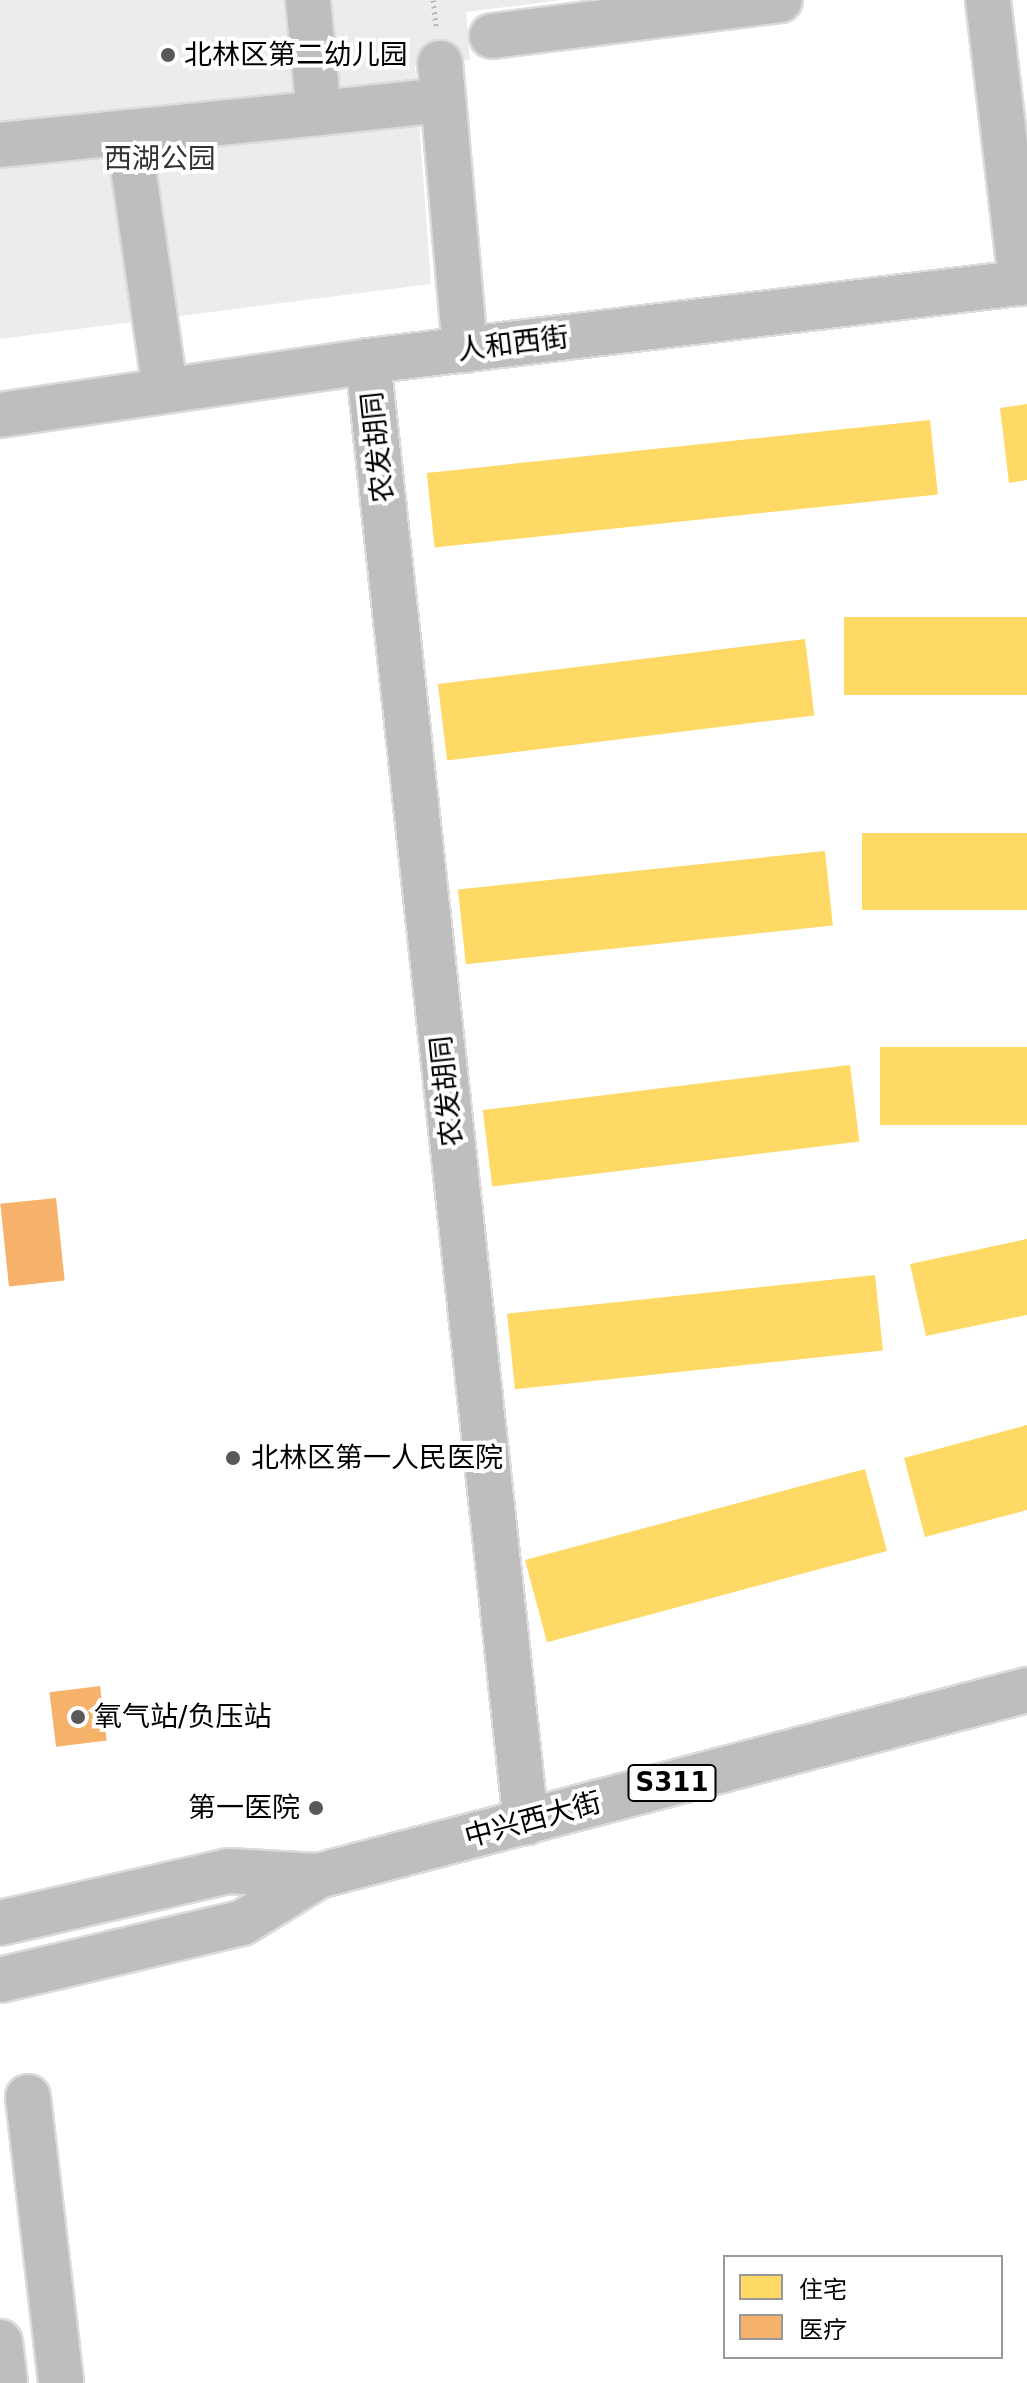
<!DOCTYPE html>
<meta charset="utf-8">
<style>
body{margin:0}
#map{position:relative;width:1027px;height:2383px;overflow:hidden;background:#fff;font-family:"DejaVu Sans","Noto Sans SC",sans-serif}
div>[style]{position:absolute}
.green>*{inset:0;background:#ececec}
.homes>*{inset:0;background:#ffd966;transform-origin:0 0}
.health>*{inset:0;background:#f6b26b;transform-origin:0 0}
.path>*{height:5px;margin-top:-2.5px;transform-origin:0;background:repeating-linear-gradient(90deg,#b9b9b9 0 2px,transparent 0 6px)}
.roads{filter:drop-shadow(2px 0 #dbdbdb) drop-shadow(-2px 0 #dbdbdb) drop-shadow(0 2px #dbdbdb) drop-shadow(0 -2px #dbdbdb)}
.minor>*{height:44px;margin:-22px;padding:0 22px;transform-origin:22px;border-radius:22px;background:#bebebe}
.major>*{height:44px;margin:-22px;padding:0 22px;transform-origin:22px;border-radius:22px;background:#bebebe}
.dots>*{width:22px;height:22px;translate:-50% -50%;box-sizing:border-box;border:4px solid #fff;border-radius:50%}
span{translate:-50% -50%;white-space:nowrap;text-align:center;line-height:1.15;-webkit-text-stroke:8px #fff;paint-order:stroke}
.shield-label span{padding:2px 6px;background:#fff;border:2px solid;border-radius:6px;-webkit-text-stroke-width:0}
.shield-label{font-size:26px;color:#000;font-weight:700}
.poi-label{font-size:28px;color:#000}
.left{translate:0 -50%;text-align:left}
.right{translate:-100% -50%;text-align:right}
.park-label{font-size:28px;color:#333}
.street-label{font-size:28px;color:#000}
.legend{position:absolute;left:723px;top:2255px;width:280px;height:104px;box-sizing:border-box;background:#fff;border:2px solid #999;margin:0;padding:10px 14px;list-style:none;font-size:24px;color:#000}
.legend li{display:flex;align-items:center;gap:16px;height:40px}
.legend b{width:40px;border:2px solid #999}
</style>
<div id="map">
<div class="green">
<i style="clip-path:polygon(0 0,562px 0,466px 12px,470px 60px,415px 66px,431px 284px,0 339px)"></i>
</div>
<div class="homes">
<i style="clip-path:polygon(1027px 404px,1027px 480px,1009px 483px,1000px 408px)"></i>
<i style="left:930px;top:420px;width:75px;height:506px;rotate:84deg"></i>
<i style="left:1027px;top:617px;width:78px;height:183px;rotate:90deg"></i>
<i style="left:805px;top:639px;width:77px;height:370px;rotate:83deg"></i>
<i style="left:1027px;top:833px;width:77px;height:165px;rotate:90deg"></i>
<i style="left:825px;top:851px;width:75px;height:369px;rotate:84deg"></i>
<i style="left:1027px;top:1047px;width:78px;height:147px;rotate:90deg"></i>
<i style="left:850px;top:1065px;width:77px;height:370px;rotate:83deg"></i>
<i style="clip-path:polygon(1027px 1239px,1027px 1315px,926px 1336px,910px 1264px)"></i>
<i style="left:875px;top:1275px;width:76px;height:370px;rotate:84deg"></i>
<i style="clip-path:polygon(1027px 1425px,1027px 1510px,925px 1537px,904px 1458px)"></i>
<i style="left:865px;top:1469px;width:85px;height:352px;rotate:75deg"></i>
</div>
<div class="health">
<i style="left:56px;top:1198px;width:83px;height:56px;rotate:84deg"></i>
<i style="left:100px;top:1686px;width:55px;height:51px;rotate:83deg"></i>
</div>
<div class="path">
<i style="left:433px;top:0;width:26px;rotate:83deg"></i>
</div>
<div class="roads">
<div class="minor">
<i style="left:988px;top:0;width:285px;rotate:83.3deg"></i>
<i style="left:492px;top:36px;width:290px;rotate:-7.1deg"></i>
<i style="left:440px;top:63px;width:288px;rotate:85deg"></i>
<i style="left:319px;top:113px;width:125px;rotate:-6deg"></i>
<i style="left:128px;top:132px;width:260px;rotate:81.8deg"></i>
<i style="left:0;top:145px;width:321px;rotate:-5.7deg"></i>
<i style="left:319px;top:113px;width:114px;rotate:-95.6deg"></i>
<i style="left:368px;top:361px;width:1470px;rotate:83.83deg"></i>
<i style="left:28px;top:2097px;width:288px;rotate:83.4deg"></i>
</div>
<div class="major">
<i style="left:0;top:415px;width:372px;rotate:-8.3deg"></i>
<i style="left:368px;top:361px;width:664px;rotate:-6.84deg"></i>
<i style="left:0;top:1923px;width:234px;rotate:-12.8deg"></i>
<i style="left:228px;top:1871px;width:90px;rotate:3.2deg"></i>
<i style="left:318px;top:1876px;width:733px;rotate:-14.7deg"></i>
<i style="left:0;top:1980px;width:249px;rotate:-13.3deg"></i>
<i style="left:242px;top:1923px;width:89px;rotate:-31.7deg"></i>
<i style="left:0;top:2342px;width:41px;rotate:83deg"></i>
</div>
</div>
<div class="dots">
<i style="left:168px;top:55px;background:#595959"></i>
<i style="left:233px;top:1458px;background:#595959"></i>
<i style="left:78px;top:1717px;background:#595959"></i>
<i style="left:316px;top:1808px;background:#595959"></i>
</div>
<div class="shield-label">
<span style="left:672px;top:1783px">S311</span>
</div>
<div class="poi-label">
<span class="left" style="left:184px;top:55px">北林区第二幼儿园</span>
<span class="left" style="left:251px;top:1458px">北林区第一人民医院</span>
<span class="left" style="left:94px;top:1717px">氧气站/负压站</span>
<span class="right" style="left:300px;top:1808px">第一医院</span>
</div>
<div class="park-label">
<span style="left:160px;top:159px">西湖公园</span>
</div>
<div class="street-label">
<span style="left:513px;top:344px;rotate:-7deg">人和西街</span>
<span style="left:378px;top:447px;rotate:-96deg">农发胡同</span>
<span style="left:447px;top:1091px;rotate:-96deg">农发胡同</span>
<span style="left:533px;top:1820px;rotate:-15deg">中兴西大街</span>
</div>
<ul class="legend">
<li><b style="height:22px;background:#ffd966"></b>住宅</li>
<li><b style="height:22px;background:#f6b26b"></b>医疗</li>
</ul>
</div>
